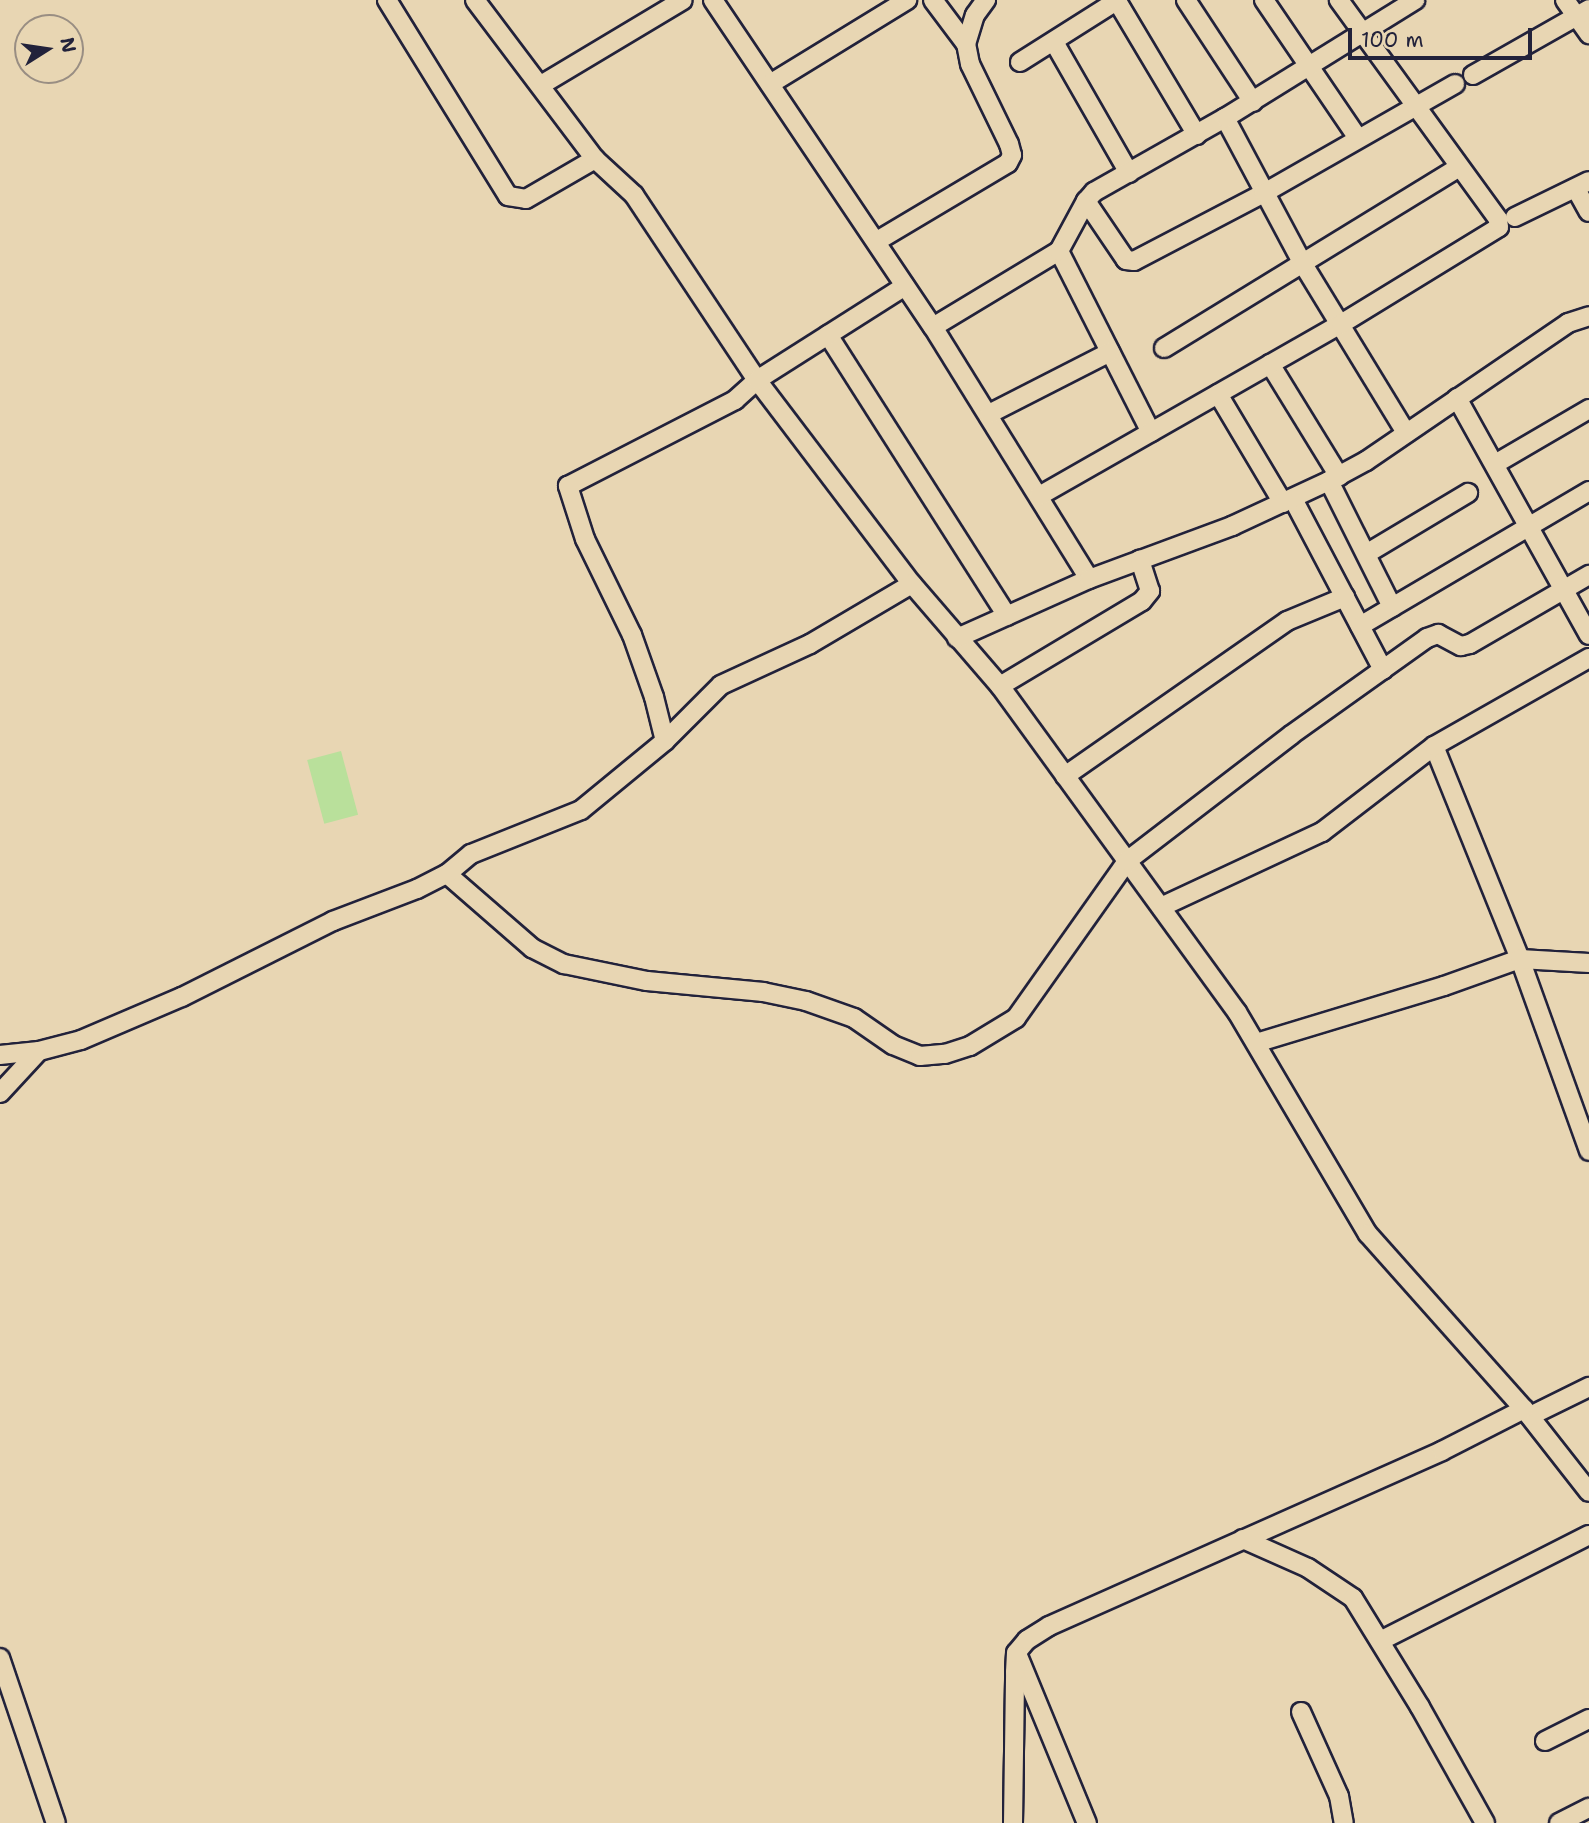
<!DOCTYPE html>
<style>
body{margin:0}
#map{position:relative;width:1589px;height:1823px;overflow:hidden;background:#e8d6b3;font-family:"Shantell Sans",sans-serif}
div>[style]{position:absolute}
.green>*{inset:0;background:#b9e09b;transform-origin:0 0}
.roads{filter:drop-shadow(2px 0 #22223b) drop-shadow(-2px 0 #22223b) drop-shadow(0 2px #22223b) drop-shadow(0 -2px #22223b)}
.minor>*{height:18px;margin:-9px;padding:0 9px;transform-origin:9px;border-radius:9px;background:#e8d6b3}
span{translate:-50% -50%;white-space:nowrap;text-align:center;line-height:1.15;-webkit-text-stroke:5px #e8d6b3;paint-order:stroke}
.north{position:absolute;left:14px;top:14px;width:70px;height:70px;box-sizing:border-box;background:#e8d6b3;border:2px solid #998e83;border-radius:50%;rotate:78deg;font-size:19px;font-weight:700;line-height:28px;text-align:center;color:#22223b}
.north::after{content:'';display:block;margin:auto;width:24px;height:32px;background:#22223b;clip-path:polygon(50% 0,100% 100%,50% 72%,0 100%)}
.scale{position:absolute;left:1348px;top:28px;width:184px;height:32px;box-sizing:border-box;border:4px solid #22223b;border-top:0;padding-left:9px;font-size:21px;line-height:24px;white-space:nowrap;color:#22223b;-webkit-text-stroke:5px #e8d6b3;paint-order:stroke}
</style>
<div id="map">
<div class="green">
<i style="left:341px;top:751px;width:66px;height:35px;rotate:75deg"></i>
</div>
<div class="roads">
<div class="minor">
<i style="left:387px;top:0;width:230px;rotate:58.3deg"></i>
<i style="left:508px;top:196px;width:18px;rotate:9deg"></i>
<i style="left:526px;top:199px;width:80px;rotate:-30.1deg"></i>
<i style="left:475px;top:0;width:199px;rotate:53deg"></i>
<i style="left:595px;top:159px;width:53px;rotate:42.7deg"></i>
<i style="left:634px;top:195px;width:222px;rotate:56.4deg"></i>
<i style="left:757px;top:380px;width:256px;rotate:52.8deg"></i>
<i style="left:912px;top:584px;width:135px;rotate:49.2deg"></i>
<i style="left:1000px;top:686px;width:403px;rotate:54deg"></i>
<i style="left:1237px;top:1012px;width:258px;rotate:59.5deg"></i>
<i style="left:1368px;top:1234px;width:234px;rotate:48.3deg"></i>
<i style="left:1524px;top:1409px;width:105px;rotate:51.9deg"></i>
<i style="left:713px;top:0;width:394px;rotate:56.1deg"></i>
<i style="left:933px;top:327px;width:296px;rotate:58.2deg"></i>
<i style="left:933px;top:0;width:55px;rotate:53.1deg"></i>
<i style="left:1186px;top:0;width:122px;rotate:56.7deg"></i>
<i style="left:1264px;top:0;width:166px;rotate:55.8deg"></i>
<i style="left:1565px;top:0;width:42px;rotate:54.8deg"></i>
<i style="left:1117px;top:1px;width:156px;rotate:59.2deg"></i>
<i style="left:1054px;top:42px;width:151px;rotate:60.2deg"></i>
<i style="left:1020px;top:62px;width:116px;rotate:-32.3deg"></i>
<i style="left:1473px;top:75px;width:133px;rotate:-29.6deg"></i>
<i style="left:770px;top:84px;width:161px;rotate:-31.5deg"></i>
<i style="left:541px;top:85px;width:165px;rotate:-30.9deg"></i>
<i style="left:1225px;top:118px;width:166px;rotate:61.9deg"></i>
<i style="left:1303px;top:264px;width:198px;rotate:58.6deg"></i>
<i style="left:1576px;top:189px;width:26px;rotate:61deg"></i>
<i style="left:1086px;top:201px;width:71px;rotate:55.9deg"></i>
<i style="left:1126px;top:260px;width:8px;rotate:7deg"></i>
<i style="left:1134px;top:261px;width:147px;rotate:-27.6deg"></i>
<i style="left:1264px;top:193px;width:220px;rotate:-29.7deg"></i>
<i style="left:1515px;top:217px;width:82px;rotate:-25.9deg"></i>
<i style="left:877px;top:241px;width:152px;rotate:-30.8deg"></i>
<i style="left:1008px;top:163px;width:9px;rotate:-63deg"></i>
<i style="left:1012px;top:155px;width:11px;rotate:-105deg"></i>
<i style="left:1009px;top:144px;width:89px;rotate:-116deg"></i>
<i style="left:970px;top:64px;width:20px;rotate:-101deg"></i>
<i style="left:966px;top:44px;width:30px;rotate:-73deg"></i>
<i style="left:975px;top:15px;width:19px;rotate:-54deg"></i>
<i style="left:1059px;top:251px;width:203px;rotate:63.1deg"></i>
<i style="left:933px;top:327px;width:147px;rotate:-31.1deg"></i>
<i style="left:1059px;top:251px;width:57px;rotate:-61.6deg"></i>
<i style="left:1086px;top:201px;width:12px;rotate:-48deg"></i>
<i style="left:1094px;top:192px;width:150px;rotate:-29.5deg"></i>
<i style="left:1225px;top:118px;width:224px;rotate:-31.8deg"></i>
<i style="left:828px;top:335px;width:333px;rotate:57.5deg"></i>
<i style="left:1164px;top:348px;width:346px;rotate:-31.5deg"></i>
<i style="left:1270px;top:364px;width:132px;rotate:58.4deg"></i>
<i style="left:1218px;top:394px;width:127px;rotate:59.2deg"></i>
<i style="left:1457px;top:398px;width:271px;rotate:60.9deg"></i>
<i style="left:989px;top:414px;width:136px;rotate:-27.1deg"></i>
<i style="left:1495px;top:464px;width:109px;rotate:-30.3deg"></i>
<i style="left:1329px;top:481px;width:141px;rotate:63.4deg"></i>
<i style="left:1039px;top:496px;width:348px;rotate:-29.7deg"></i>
<i style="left:1341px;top:324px;width:185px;rotate:-31.5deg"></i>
<i style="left:1499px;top:227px;width:8px;rotate:-97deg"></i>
<i style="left:1498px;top:219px;width:271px;rotate:-126deg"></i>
<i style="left:1293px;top:499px;width:193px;rotate:62.2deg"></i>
<i style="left:1366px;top:554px;width:119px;rotate:-30.9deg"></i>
<i style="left:1360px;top:626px;width:266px;rotate:-30.5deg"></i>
<i style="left:957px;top:638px;width:145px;rotate:-24.1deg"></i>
<i style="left:1089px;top:579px;width:153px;rotate:-20.3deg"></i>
<i style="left:1232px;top:526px;width:107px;rotate:-24.9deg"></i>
<i style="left:1329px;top:481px;width:42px;rotate:-28.4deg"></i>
<i style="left:1366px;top:461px;width:245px;rotate:-34.3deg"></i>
<i style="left:1568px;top:323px;width:22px;rotate:-18deg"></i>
<i style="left:1000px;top:686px;width:165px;rotate:-30.9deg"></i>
<i style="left:1142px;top:601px;width:13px;rotate:-51deg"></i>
<i style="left:1150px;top:591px;width:33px;rotate:-108deg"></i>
<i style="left:665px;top:741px;width:45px;rotate:-104deg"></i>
<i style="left:654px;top:697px;width:66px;rotate:-109.5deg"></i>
<i style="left:632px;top:635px;width:107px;rotate:-116.1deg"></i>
<i style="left:585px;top:539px;width:56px;rotate:-107.8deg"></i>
<i style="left:568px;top:486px;width:188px;rotate:-27.2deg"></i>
<i style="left:735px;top:400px;width:30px;rotate:-42deg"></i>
<i style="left:757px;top:380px;width:175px;rotate:-32.4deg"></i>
<i style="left:1434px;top:746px;width:230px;rotate:68deg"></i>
<i style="left:1520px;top:959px;width:204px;rotate:70.2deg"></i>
<i style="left:1065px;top:776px;width:271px;rotate:-34.9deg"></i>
<i style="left:1287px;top:621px;width:63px;rotate:-22.5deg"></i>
<i style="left:447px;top:874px;width:113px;rotate:41deg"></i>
<i style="left:532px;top:948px;width:36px;rotate:27deg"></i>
<i style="left:564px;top:964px;width:85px;rotate:11.6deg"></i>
<i style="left:647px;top:981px;width:117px;rotate:5.4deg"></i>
<i style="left:763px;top:992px;width:44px;rotate:11.8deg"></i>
<i style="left:806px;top:1001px;width:51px;rotate:19.5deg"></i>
<i style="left:854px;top:1018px;width:47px;rotate:34.7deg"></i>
<i style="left:893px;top:1045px;width:29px;rotate:22deg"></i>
<i style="left:920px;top:1056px;width:25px;rotate:-5deg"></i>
<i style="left:945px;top:1054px;width:26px;rotate:-18deg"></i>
<i style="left:970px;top:1046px;width:54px;rotate:-31.3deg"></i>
<i style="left:1016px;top:1018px;width:192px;rotate:-54.7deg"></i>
<i style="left:1127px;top:861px;width:207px;rotate:-37.5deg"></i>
<i style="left:1291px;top:735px;width:167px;rotate:-35.5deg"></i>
<i style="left:1427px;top:638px;width:12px;rotate:-20deg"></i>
<i style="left:1438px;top:634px;width:26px;rotate:28deg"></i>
<i style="left:1461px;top:646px;width:9px;rotate:-13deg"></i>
<i style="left:1470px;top:644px;width:138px;rotate:-30.1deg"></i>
<i style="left:1161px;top:907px;width:178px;rotate:-25deg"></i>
<i style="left:1322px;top:832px;width:141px;rotate:-37.5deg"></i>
<i style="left:1434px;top:746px;width:178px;rotate:-29.6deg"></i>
<i style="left:1256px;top:1043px;width:196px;rotate:-16.9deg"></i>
<i style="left:1444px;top:986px;width:81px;rotate:-19.6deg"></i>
<i style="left:1520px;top:959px;width:69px;rotate:3.3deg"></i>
<i style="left:0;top:1055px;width:39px;rotate:-6deg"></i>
<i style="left:39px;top:1051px;width:43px;rotate:-14.7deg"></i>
<i style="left:81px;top:1040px;width:110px;rotate:-23.1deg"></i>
<i style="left:182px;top:997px;width:169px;rotate:-26.7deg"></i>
<i style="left:333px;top:921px;width:90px;rotate:-20.9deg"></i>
<i style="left:417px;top:889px;width:34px;rotate:-27deg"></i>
<i style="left:447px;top:874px;width:31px;rotate:-40deg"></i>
<i style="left:471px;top:854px;width:118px;rotate:-21.8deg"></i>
<i style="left:581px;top:810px;width:109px;rotate:-39.4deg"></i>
<i style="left:665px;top:741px;width:79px;rotate:-45deg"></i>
<i style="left:721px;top:685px;width:98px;rotate:-24.7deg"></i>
<i style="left:810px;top:644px;width:118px;rotate:-30.5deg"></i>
<i style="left:0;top:1093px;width:57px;rotate:-47.1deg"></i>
<i style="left:1530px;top:1416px;width:66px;rotate:-26.2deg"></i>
<i style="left:1243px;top:1539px;width:71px;rotate:24deg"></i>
<i style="left:1308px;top:1568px;width:54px;rotate:33.7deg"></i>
<i style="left:1353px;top:1598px;width:128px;rotate:58.4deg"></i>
<i style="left:1420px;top:1707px;width:133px;rotate:60.7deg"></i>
<i style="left:1380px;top:1641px;width:234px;rotate:-26.9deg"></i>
<i style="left:1018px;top:1656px;width:181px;rotate:67.6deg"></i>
<i style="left:0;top:1658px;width:174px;rotate:71.3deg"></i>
<i style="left:1301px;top:1712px;width:92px;rotate:65.7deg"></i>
<i style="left:1339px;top:1796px;width:27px;rotate:80deg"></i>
<i style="left:1545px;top:1741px;width:49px;rotate:-26.6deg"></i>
<i style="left:1013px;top:1823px;width:151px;rotate:-89.2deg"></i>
<i style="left:1015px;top:1672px;width:19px;rotate:-87deg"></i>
<i style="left:1016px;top:1653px;width:17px;rotate:-50deg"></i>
<i style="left:1027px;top:1640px;width:26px;rotate:-32deg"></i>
<i style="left:1049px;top:1626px;width:430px;rotate:-24deg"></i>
<i style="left:1442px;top:1451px;width:92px;rotate:-27.1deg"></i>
<i style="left:1559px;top:1823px;width:34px;rotate:-27deg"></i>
</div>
</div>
<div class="north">N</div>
<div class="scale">100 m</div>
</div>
